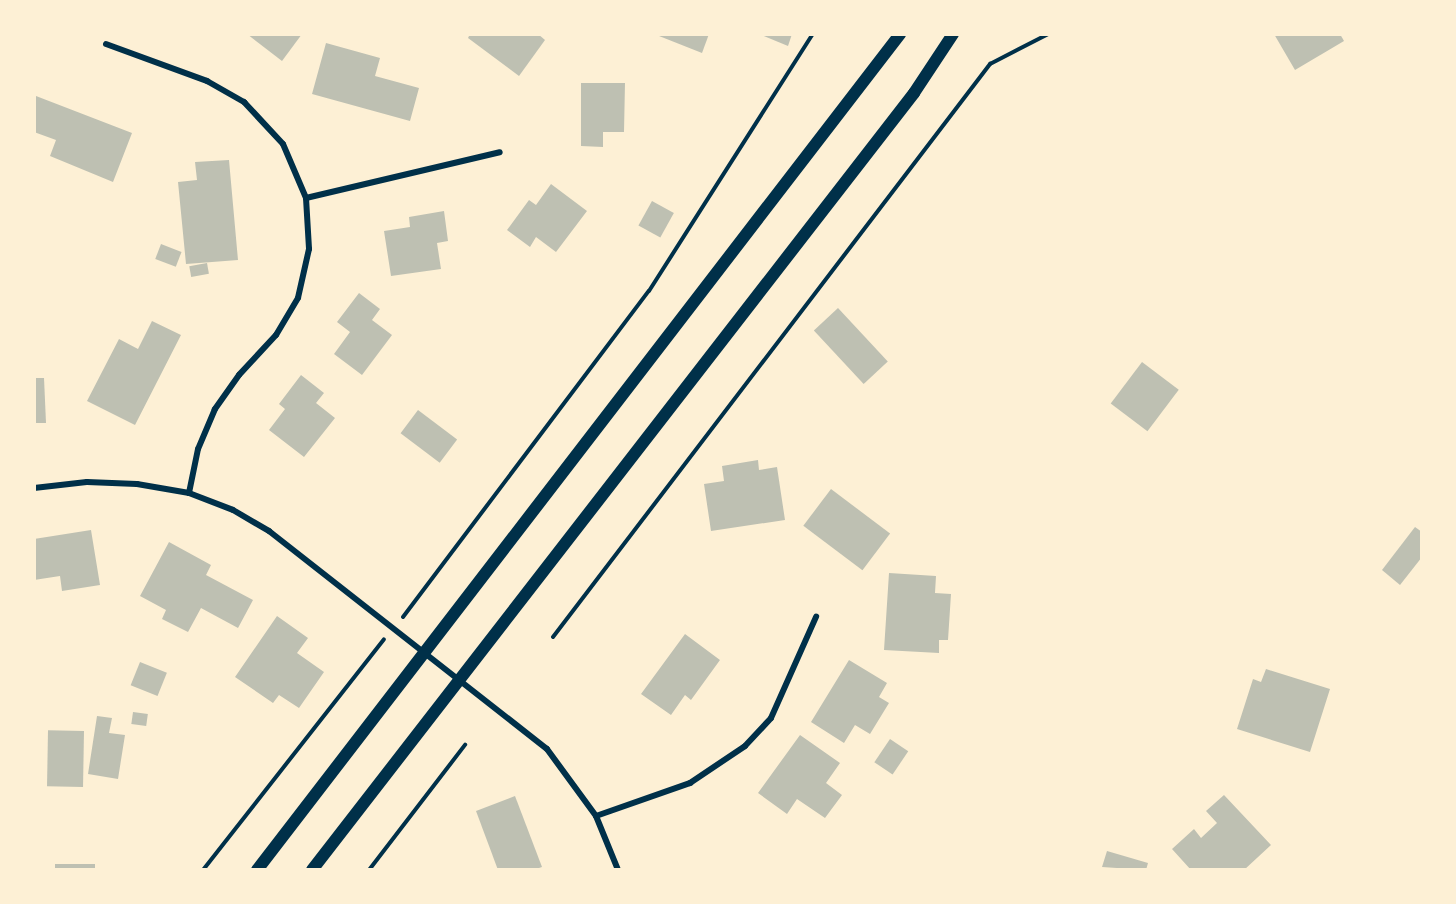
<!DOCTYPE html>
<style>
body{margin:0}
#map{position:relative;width:1456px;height:904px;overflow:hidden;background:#fdf0d5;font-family:"Public Sans",sans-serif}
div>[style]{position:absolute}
.building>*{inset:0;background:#bec0b2;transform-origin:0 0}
.path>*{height:4px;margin:-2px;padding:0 2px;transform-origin:2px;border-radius:2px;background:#003049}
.minor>*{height:6px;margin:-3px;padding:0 3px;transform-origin:3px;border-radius:3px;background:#003049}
.secondary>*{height:12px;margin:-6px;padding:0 6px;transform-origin:6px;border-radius:6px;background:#003049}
span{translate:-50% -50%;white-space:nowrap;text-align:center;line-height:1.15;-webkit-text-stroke:5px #fdf0d5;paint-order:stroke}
.frame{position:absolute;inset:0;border:36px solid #fdf0d5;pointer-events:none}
</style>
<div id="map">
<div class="building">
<i style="clip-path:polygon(247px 34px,302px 34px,282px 61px)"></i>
<i style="clip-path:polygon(470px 34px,538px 34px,545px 40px,519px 76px,468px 38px)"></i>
<i style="clip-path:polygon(654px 34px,709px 34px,702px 53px)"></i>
<i style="clip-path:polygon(759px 34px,792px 34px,788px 46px)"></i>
<i style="clip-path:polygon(1274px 34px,1340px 34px,1344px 41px,1295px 70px)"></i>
<i style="clip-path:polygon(326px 43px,380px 58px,375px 76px,419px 88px,410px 121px,312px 94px)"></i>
<i style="clip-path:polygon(581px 83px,625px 83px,624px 132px,603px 132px,603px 147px,581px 146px)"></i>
<i style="clip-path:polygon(36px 96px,132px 133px,113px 182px,50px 156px,56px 140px,34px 132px)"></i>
<i style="clip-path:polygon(229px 160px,238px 260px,186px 264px,178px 182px,197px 180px,195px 162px)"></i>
<i style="clip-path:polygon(551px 184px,587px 211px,556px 252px,536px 237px,530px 247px,507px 230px,529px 200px,536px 205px)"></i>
<i style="left:652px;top:201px;width:25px;height:28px;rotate:29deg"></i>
<i style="clip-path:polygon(444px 211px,448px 241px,437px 243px,441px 269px,391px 276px,384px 231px,410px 227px,409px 217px)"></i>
<i style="left:161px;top:244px;width:22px;height:16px;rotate:21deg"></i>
<i style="left:207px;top:263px;width:11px;height:18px;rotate:80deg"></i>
<i style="clip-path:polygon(359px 293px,380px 309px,372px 320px,392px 335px,362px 375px,334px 354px,350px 332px,337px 322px)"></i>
<i style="left:838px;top:308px;width:73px;height:33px;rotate:47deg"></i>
<i style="clip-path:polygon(152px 321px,181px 335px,135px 425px,87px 401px,119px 339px,138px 349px)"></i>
<i style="left:1142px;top:362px;width:46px;height:52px;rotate:37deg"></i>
<i style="clip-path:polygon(301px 375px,324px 393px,316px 403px,335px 418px,304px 457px,269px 430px,285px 409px,279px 404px)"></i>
<i style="clip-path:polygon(34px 378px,44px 378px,46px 423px,34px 423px)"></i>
<i style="left:418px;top:410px;width:49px;height:29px;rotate:37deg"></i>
<i style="clip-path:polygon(758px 460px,759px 470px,777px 467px,785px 520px,711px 531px,704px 484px,724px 481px,722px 466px)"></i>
<i style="left:831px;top:489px;width:74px;height:46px;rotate:37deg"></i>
<i style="clip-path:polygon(1415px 527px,1422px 532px,1422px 557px,1400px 585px,1382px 570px)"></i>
<i style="clip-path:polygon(91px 530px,100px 585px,62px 591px,60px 576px,34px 580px,34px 539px)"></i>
<i style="clip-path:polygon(169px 542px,211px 565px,206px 575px,253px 600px,238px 628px,201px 608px,188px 632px,162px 619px,166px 610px,140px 596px)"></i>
<i style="clip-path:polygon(889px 573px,936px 576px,935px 593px,951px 594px,948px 640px,939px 640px,939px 653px,884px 650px)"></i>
<i style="clip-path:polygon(277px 616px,308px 638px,297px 653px,324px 672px,299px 708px,279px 695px,273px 703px,235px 677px)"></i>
<i style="clip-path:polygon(685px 634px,720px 660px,691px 700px,685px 695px,671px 715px,641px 694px)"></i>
<i style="clip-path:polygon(849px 660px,887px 683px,879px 697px,889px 703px,870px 734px,855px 725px,844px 743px,811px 722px)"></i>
<i style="left:140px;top:662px;width:29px;height:25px;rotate:22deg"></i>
<i style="clip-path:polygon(1266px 669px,1330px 689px,1310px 752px,1237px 729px,1253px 679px,1261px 682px)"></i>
<i style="left:133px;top:712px;width:15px;height:12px;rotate:8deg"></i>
<i style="clip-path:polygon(97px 716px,112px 718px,109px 733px,125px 735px,118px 779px,88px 774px)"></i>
<i style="left:84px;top:731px;width:56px;height:36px;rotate:91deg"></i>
<i style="clip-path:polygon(800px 735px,840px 763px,826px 783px,842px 795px,825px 818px,797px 799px,787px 814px,758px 793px)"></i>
<i style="left:890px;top:739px;width:22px;height:28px;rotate:34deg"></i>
<i style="clip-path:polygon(1224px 795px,1271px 845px,1244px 870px,1191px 870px,1172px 849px,1194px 829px,1201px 838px,1217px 823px,1206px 811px)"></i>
<i style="clip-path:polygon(515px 796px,542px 867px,533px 870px,498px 870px,476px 811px)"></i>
<i style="clip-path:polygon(1107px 851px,1148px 863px,1146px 870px,1102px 867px)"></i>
<i style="left:55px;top:864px;width:40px;height:6px"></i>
</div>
<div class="path">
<i style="left:403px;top:617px;width:408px;rotate:-53deg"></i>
<i style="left:649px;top:291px;width:305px;rotate:-57.5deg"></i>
<i style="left:553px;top:637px;width:721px;rotate:-52.67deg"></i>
<i style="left:990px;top:64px;width:65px;rotate:-27.3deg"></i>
<i style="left:203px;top:870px;width:293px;rotate:-51.9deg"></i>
<i style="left:369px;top:870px;width:158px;rotate:-52.5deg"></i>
</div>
<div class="minor">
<i style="left:106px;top:44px;width:108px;rotate:20.1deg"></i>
<i style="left:207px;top:81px;width:43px;rotate:29.6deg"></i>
<i style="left:244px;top:102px;width:57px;rotate:47.1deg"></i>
<i style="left:283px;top:144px;width:59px;rotate:66.9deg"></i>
<i style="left:306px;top:198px;width:51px;rotate:86.6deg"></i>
<i style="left:309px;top:249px;width:50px;rotate:102.7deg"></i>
<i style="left:298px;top:298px;width:43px;rotate:120.7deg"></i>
<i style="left:276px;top:335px;width:54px;rotate:132.8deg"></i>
<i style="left:239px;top:375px;width:42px;rotate:125.2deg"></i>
<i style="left:215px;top:409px;width:43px;rotate:113deg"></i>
<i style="left:198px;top:449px;width:45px;rotate:101.6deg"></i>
<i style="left:306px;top:198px;width:199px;rotate:-13.3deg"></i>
<i style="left:34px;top:488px;width:53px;rotate:-6.5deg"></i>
<i style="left:87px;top:482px;width:50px;rotate:2.3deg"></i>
<i style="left:137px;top:484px;width:53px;rotate:9.8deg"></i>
<i style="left:189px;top:493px;width:47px;rotate:21.1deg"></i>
<i style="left:233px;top:510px;width:42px;rotate:30.3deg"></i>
<i style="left:269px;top:531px;width:353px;rotate:38.1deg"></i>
<i style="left:547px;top:749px;width:83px;rotate:53.8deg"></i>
<i style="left:596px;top:816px;width:58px;rotate:67.8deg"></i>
<i style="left:596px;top:816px;width:100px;rotate:-19.3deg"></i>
<i style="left:690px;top:783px;width:66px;rotate:-33.9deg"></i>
<i style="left:745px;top:746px;width:38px;rotate:-47deg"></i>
<i style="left:771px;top:718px;width:111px;rotate:-66deg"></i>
</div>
<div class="secondary">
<i style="left:257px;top:870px;width:1055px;rotate:-52.43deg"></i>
<i style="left:312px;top:870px;width:983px;rotate:-52.23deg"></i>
<i style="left:914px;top:93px;width:71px;rotate:-56.5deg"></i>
</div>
<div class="frame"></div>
</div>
